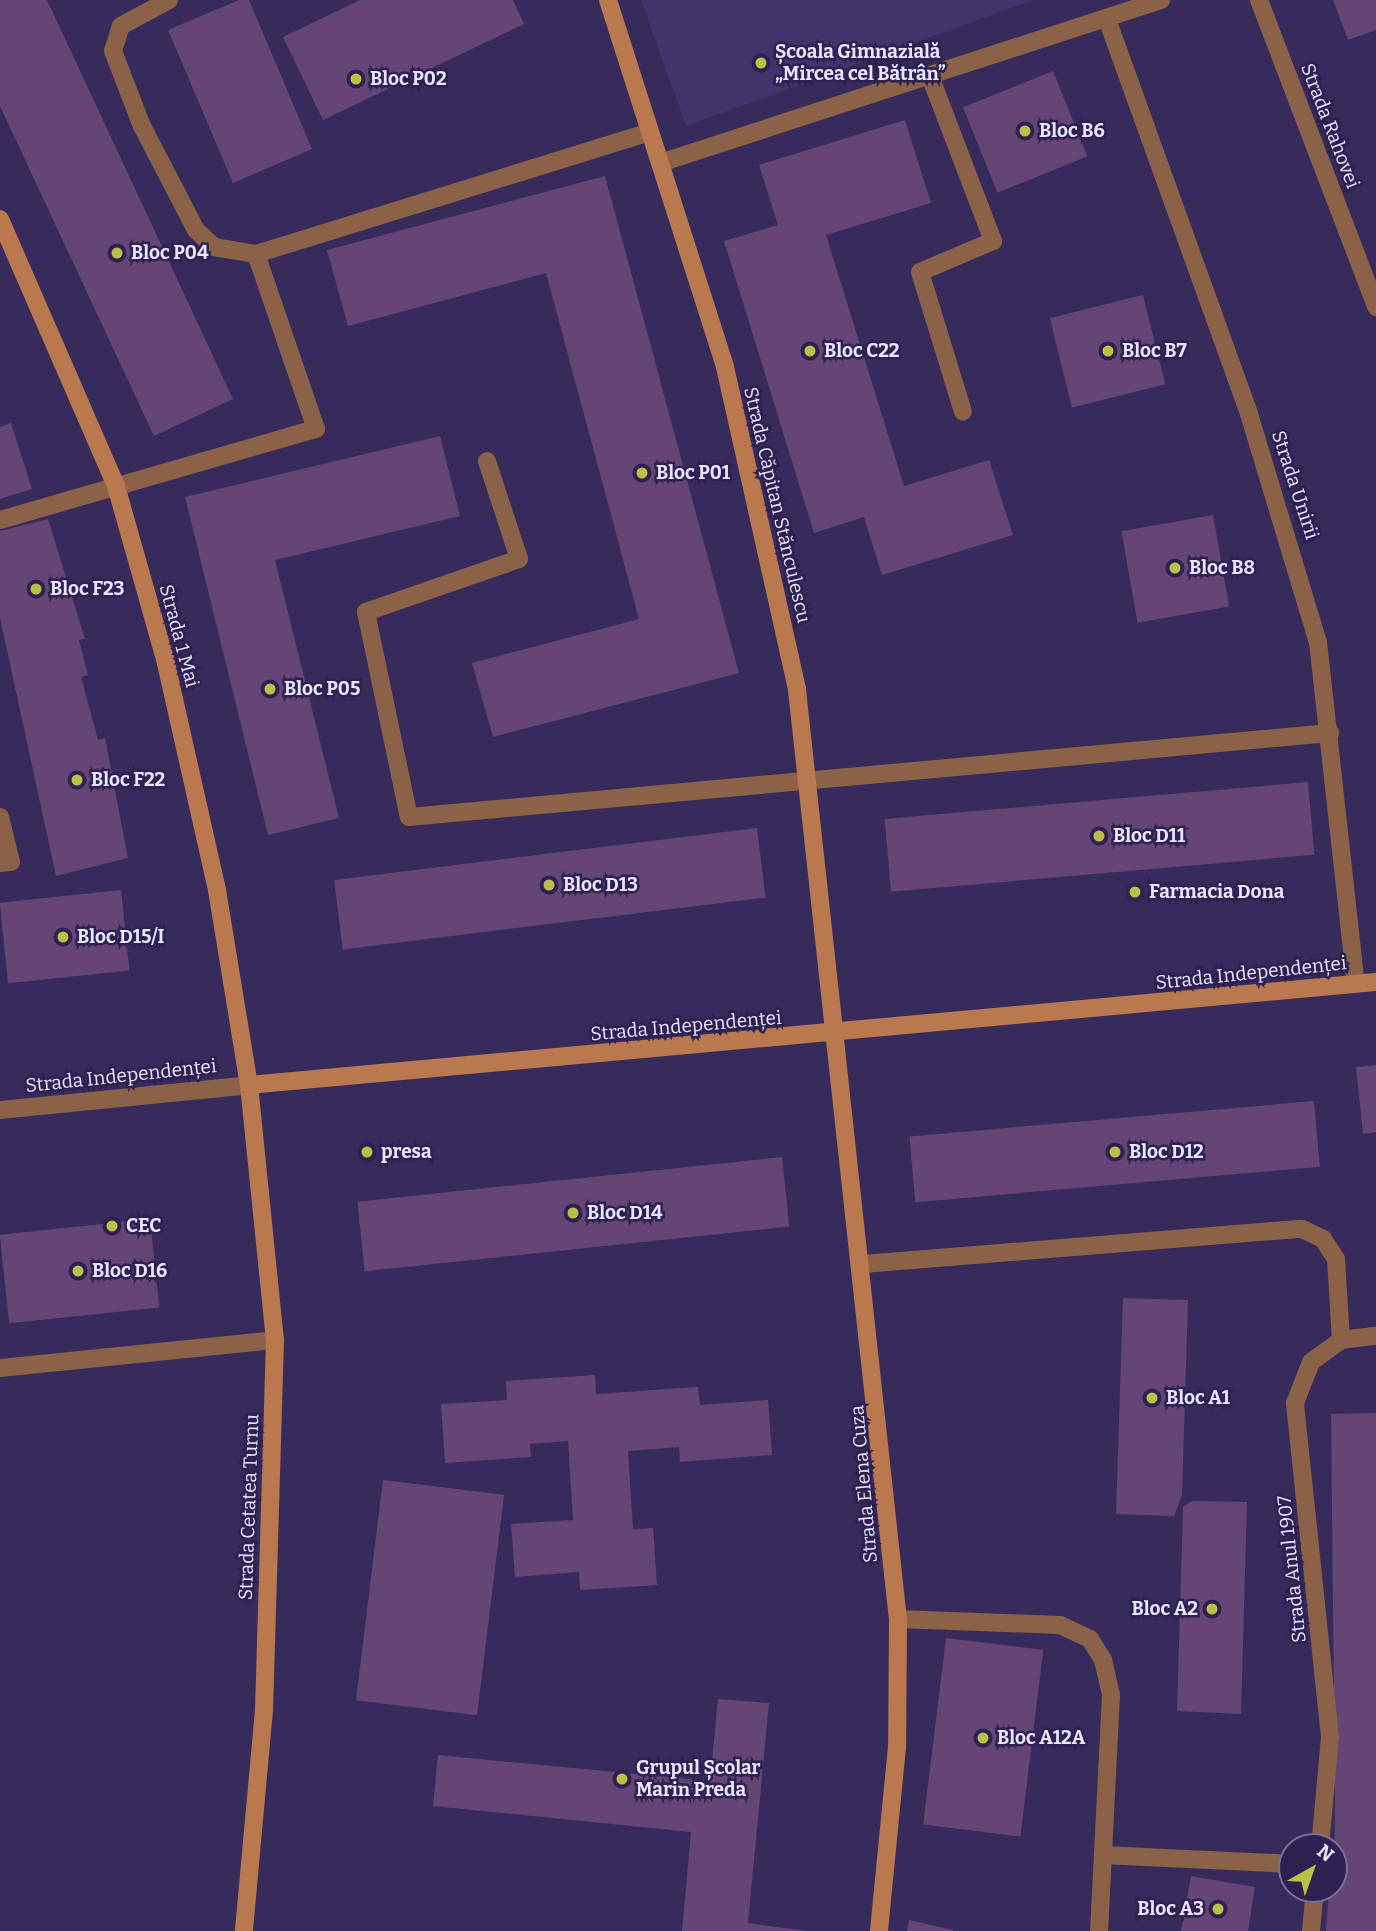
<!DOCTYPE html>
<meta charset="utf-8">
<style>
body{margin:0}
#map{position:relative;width:1376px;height:1931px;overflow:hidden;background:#372b5c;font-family:Bitter,serif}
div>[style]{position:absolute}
.built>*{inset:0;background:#41336b}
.building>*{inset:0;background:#644575;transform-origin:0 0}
.lane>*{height:18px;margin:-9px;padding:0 9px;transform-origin:9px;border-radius:9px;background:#8b6147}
.street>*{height:18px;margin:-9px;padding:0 9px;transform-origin:9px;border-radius:9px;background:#8b6147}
.secondary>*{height:18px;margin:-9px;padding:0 9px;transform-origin:9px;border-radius:9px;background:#ba784e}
.dots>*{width:19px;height:19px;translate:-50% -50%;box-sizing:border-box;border:4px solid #2e2151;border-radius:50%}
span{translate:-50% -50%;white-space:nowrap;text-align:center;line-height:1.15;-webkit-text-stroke:5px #2e2151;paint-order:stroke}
.poi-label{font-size:19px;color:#eae6ff;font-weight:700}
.left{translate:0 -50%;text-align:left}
.right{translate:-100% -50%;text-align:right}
.street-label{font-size:19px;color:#eae6ff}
.north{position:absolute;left:1278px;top:1833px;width:70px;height:70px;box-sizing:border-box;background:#2e2151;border:2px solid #797097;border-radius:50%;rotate:40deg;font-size:19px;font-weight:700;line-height:28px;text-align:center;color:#eae6ff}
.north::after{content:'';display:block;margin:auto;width:24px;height:32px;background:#b9c046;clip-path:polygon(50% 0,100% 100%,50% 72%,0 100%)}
</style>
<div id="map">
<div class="built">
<i style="clip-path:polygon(641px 0,1033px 0,686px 126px)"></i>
</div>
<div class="building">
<i style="clip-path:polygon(0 0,47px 0,233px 399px,154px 436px,0 106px)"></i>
<i style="clip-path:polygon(239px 0,249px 0,312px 149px,233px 183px,168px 30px)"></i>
<i style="clip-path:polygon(360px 0,513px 0,524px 24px,323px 120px,283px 37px)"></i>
<i style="clip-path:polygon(1333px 0,1376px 0,1376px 30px,1348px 40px)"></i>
<i style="left:1053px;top:71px;width:92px;height:97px;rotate:68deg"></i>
<i style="clip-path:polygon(905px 120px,931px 203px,826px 235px,904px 486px,989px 460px,1013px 535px,882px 575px,864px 517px,814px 533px,724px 241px,778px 225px,759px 165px)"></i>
<i style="clip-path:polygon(605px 176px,739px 673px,493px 737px,472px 663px,639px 619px,546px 273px,348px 326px,327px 250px)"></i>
<i style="left:1143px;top:295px;width:92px;height:96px;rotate:76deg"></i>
<i style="clip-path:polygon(11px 423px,32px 489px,0 499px,0 427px)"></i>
<i style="clip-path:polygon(440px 436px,460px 516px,275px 560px,339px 818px,268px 835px,185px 497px)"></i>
<i style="left:1213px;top:515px;width:93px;height:93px;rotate:80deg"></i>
<i style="clip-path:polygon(48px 519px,85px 639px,79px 640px,88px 675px,81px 677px,98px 740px,105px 738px,128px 858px,56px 876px,0 618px,0 531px)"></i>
<i style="left:1308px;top:782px;width:73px;height:425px;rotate:85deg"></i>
<i style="left:757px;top:828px;width:70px;height:426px;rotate:83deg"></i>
<i style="left:121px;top:890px;width:81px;height:122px;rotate:84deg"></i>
<i style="clip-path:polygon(1376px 1065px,1376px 1132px,1363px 1134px,1356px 1067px)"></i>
<i style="left:1314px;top:1101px;width:66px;height:406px;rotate:85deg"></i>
<i style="left:782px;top:1157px;width:70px;height:427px;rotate:84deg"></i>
<i style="left:150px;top:1219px;width:89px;height:151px;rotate:84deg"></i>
<i style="clip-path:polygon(1123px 1298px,1188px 1300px,1182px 1495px,1174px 1516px,1116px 1514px)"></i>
<i style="clip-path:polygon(595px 1375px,596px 1394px,698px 1387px,700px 1405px,768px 1400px,772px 1455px,680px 1462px,679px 1447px,628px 1451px,633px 1529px,653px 1528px,657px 1585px,580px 1590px,579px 1572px,515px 1577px,511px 1524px,573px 1520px,568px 1441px,530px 1444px,531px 1457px,445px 1463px,441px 1404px,507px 1400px,506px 1381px)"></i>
<i style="clip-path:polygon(1376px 1413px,1376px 1931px,1326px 1931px,1329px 1889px,1334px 1889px,1335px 1796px,1331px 1414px)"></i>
<i style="left:383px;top:1480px;width:122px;height:222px;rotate:7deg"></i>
<i style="clip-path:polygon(1192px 1501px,1247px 1502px,1241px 1714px,1177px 1711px,1183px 1507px)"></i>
<i style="left:946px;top:1638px;width:98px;height:188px;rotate:7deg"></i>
<i style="clip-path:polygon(718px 1699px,769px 1703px,748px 1923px,807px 1931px,682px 1931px,691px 1832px,433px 1806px,438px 1755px,710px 1781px)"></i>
<i style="clip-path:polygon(1191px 1876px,1255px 1887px,1248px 1931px,1181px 1931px)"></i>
<i style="clip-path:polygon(909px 1920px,953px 1930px,953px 1931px,907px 1931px)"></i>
</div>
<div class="lane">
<i style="left:169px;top:0;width:55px;rotate:151.6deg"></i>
<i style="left:121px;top:26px;width:26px;rotate:108deg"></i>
<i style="left:113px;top:51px;width:80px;rotate:68.9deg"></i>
<i style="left:142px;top:126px;width:117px;rotate:62.6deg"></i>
<i style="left:196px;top:230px;width:25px;rotate:43deg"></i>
<i style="left:214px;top:247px;width:43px;rotate:9.5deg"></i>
<i style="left:930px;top:76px;width:177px;rotate:69.1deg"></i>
<i style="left:993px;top:241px;width:79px;rotate:157deg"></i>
<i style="left:920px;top:272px;width:146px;rotate:72.9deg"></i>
<i style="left:487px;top:461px;width:103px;rotate:71.9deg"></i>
<i style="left:519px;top:559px;width:162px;rotate:160.9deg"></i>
<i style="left:366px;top:612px;width:209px;rotate:78.2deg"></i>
<i style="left:409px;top:817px;width:925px;rotate:-5.21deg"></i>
<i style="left:0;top:520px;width:329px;rotate:-16.1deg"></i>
<i style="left:316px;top:429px;width:185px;rotate:-108.9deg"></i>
<i style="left:256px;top:254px;width:412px;rotate:-17.2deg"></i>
<i style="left:0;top:817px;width:46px;rotate:76.3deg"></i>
<i style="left:11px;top:862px;width:11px;rotate:175deg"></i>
<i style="left:863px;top:1264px;width:440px;rotate:-4.6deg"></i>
<i style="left:1302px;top:1229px;width:23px;rotate:25deg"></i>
<i style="left:1323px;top:1239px;width:24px;rotate:57deg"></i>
<i style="left:1336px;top:1259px;width:81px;rotate:86.5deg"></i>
<i style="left:0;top:1368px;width:276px;rotate:-5.8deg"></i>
</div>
<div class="street">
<i style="left:1259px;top:0;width:329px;rotate:69.1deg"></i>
<i style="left:1107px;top:19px;width:420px;rotate:70.2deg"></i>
<i style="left:1249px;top:414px;width:238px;rotate:73.2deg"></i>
<i style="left:1318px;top:642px;width:344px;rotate:83.7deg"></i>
<i style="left:660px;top:163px;width:527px;rotate:-18.02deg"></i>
<i style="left:0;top:1110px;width:250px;rotate:-5.7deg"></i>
<i style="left:898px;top:1619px;width:162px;rotate:2.1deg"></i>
<i style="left:1060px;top:1625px;width:33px;rotate:25deg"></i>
<i style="left:1090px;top:1639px;width:25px;rotate:58deg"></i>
<i style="left:1103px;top:1660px;width:36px;rotate:77deg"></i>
<i style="left:1111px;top:1695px;width:236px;rotate:92.9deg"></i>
<i style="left:1320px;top:1847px;width:110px;rotate:-84.8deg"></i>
<i style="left:1330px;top:1737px;width:336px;rotate:-96deg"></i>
<i style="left:1295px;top:1403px;width:44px;rotate:-68.7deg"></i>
<i style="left:1311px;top:1362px;width:37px;rotate:-36deg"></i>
<i style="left:1341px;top:1340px;width:35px;rotate:-7deg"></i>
<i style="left:1103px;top:1855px;width:189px;rotate:2.7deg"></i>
<i style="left:1311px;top:1931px;width:42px;rotate:-84.6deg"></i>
</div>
<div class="secondary">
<i style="left:608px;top:0;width:385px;rotate:72.3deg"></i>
<i style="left:725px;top:367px;width:331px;rotate:77.4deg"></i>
<i style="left:797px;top:690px;width:934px;rotate:83.8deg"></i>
<i style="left:898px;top:1619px;width:128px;rotate:90.4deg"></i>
<i style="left:897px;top:1747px;width:185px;rotate:95.6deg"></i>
<i style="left:0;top:219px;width:291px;rotate:66.5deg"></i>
<i style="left:116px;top:486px;width:180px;rotate:74.2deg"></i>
<i style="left:165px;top:659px;width:237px;rotate:77.3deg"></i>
<i style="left:217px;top:890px;width:198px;rotate:80.7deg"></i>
<i style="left:249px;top:1085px;width:256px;rotate:84.2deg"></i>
<i style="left:275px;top:1340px;width:370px;rotate:91.7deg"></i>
<i style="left:264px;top:1710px;width:222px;rotate:95.2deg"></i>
<i style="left:249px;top:1085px;width:1132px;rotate:-5.22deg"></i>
</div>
<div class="dots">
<i style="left:761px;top:63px;background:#b9c046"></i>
<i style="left:356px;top:79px;background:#b9c046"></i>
<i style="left:1025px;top:131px;background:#b9c046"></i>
<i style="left:117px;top:253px;background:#b9c046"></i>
<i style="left:810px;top:351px;background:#b9c046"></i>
<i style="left:1108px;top:351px;background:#b9c046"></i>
<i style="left:642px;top:473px;background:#b9c046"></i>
<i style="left:1175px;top:568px;background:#b9c046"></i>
<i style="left:36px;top:589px;background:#b9c046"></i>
<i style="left:270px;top:689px;background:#b9c046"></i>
<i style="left:77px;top:780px;background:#b9c046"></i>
<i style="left:1099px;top:836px;background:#b9c046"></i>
<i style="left:549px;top:885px;background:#b9c046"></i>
<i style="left:1135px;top:892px;background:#b9c046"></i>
<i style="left:63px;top:937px;background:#b9c046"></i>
<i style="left:367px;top:1152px;background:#b9c046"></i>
<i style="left:1115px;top:1152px;background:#b9c046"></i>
<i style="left:573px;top:1213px;background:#b9c046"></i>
<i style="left:112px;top:1226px;background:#b9c046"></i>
<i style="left:78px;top:1271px;background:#b9c046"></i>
<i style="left:1152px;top:1398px;background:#b9c046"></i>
<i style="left:1212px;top:1609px;background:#b9c046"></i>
<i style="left:983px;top:1738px;background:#b9c046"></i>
<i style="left:622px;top:1779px;background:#b9c046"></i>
<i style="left:1218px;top:1909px;background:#b9c046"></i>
</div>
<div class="poi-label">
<span class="left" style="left:775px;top:63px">Școala Gimnazială<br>„Mircea cel Bătrân”</span>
<span class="left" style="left:370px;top:79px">Bloc P02</span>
<span class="left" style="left:1039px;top:131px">Bloc B6</span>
<span class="left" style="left:131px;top:253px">Bloc P04</span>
<span class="left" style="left:824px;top:351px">Bloc C22</span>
<span class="left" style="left:1122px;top:351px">Bloc B7</span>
<span class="left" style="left:656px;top:473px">Bloc P01</span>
<span class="left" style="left:1189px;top:568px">Bloc B8</span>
<span class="left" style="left:50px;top:589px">Bloc F23</span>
<span class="left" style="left:284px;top:689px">Bloc P05</span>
<span class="left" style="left:91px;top:780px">Bloc F22</span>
<span class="left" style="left:1113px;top:836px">Bloc D11</span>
<span class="left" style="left:563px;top:885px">Bloc D13</span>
<span class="left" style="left:1149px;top:892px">Farmacia Dona</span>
<span class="left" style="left:77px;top:937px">Bloc D15/I</span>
<span class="left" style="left:381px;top:1152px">presa</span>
<span class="left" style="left:1129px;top:1152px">Bloc D12</span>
<span class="left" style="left:587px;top:1213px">Bloc D14</span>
<span class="left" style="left:126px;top:1226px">CEC</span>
<span class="left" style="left:92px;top:1271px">Bloc D16</span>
<span class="left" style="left:1166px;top:1398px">Bloc A1</span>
<span class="right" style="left:1198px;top:1609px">Bloc A2</span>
<span class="left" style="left:997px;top:1738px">Bloc A12A</span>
<span class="left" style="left:636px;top:1779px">Grupul Școlar<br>Marin Preda</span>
<span class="right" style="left:1204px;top:1909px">Bloc A3</span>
</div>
<div class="street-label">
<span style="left:1330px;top:126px;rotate:69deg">Strada Rahovei</span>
<span style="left:1295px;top:485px;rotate:72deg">Strada Unirii</span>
<span style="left:777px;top:505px;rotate:77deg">Strada Căpitan Stănculescu</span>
<span style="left:179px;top:636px;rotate:75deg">Strada 1 Mai</span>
<span style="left:1251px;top:973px;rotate:-6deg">Strada Independenței</span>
<span style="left:686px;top:1026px;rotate:-5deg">Strada Independenței</span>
<span style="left:121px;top:1076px;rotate:-6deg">Strada Independenței</span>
<span style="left:864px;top:1484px;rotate:-95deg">Strada Elena Cuza</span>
<span style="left:249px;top:1507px;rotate:-88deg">Strada Cetatea Turnu</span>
<span style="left:1292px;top:1569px;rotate:-96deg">Strada Anul 1907</span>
</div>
<div class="north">N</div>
</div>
